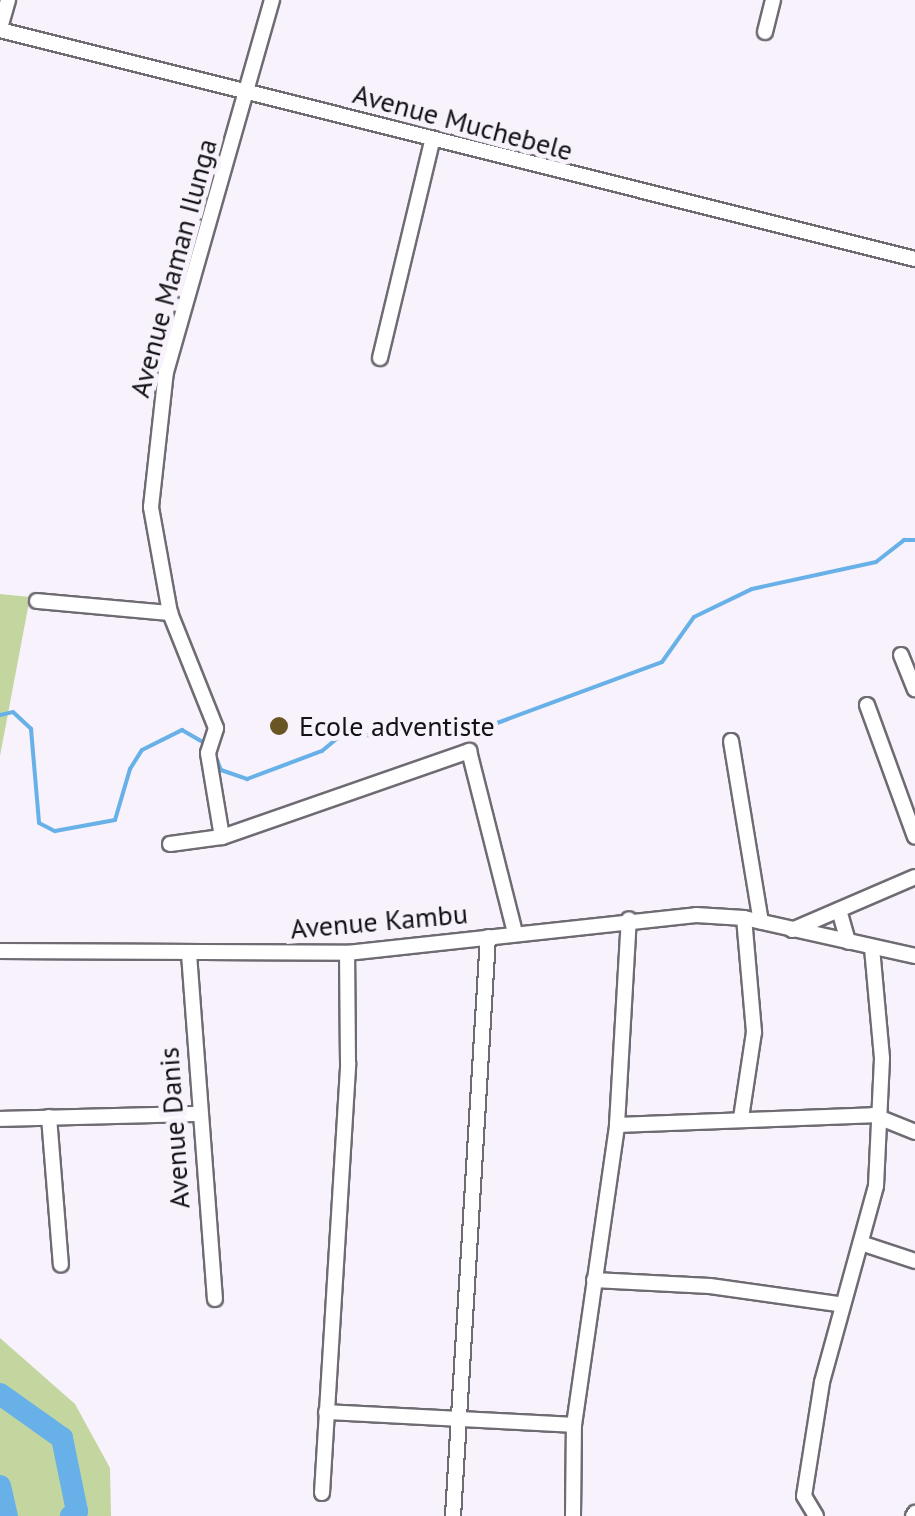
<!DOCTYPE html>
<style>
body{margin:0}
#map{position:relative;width:915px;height:1516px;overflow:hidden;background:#f7f2fb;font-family:"PT Sans",sans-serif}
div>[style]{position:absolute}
.green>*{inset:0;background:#c4d69f}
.stream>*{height:4px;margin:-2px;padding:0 2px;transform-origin:2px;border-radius:2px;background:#68b0e8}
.river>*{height:22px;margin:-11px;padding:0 11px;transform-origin:11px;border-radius:11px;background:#68b0e8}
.roads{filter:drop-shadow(2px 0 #6f6b73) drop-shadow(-2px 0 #6f6b73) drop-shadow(0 2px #6f6b73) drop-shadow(0 -2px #6f6b73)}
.minor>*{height:14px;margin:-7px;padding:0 7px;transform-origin:7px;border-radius:7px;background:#fff}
.dots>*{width:28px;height:28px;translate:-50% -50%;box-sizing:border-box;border:5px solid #f7f2fb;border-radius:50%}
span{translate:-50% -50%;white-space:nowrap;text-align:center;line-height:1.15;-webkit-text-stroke:10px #f7f2fb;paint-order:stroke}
.street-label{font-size:28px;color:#131215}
.poi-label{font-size:28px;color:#131215}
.left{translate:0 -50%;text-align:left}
</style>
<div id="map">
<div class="green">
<i style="clip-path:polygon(0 594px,30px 597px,0 756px)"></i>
<i style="clip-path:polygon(0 1338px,75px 1404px,110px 1468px,111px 1516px,0 1516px)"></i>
</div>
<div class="stream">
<i style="left:0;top:715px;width:13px;rotate:-13deg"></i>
<i style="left:13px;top:712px;width:25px;rotate:43deg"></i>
<i style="left:31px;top:729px;width:94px;rotate:85.1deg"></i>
<i style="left:39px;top:823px;width:18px;rotate:27deg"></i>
<i style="left:55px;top:831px;width:61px;rotate:-10.4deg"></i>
<i style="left:115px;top:820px;width:53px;rotate:-73.6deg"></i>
<i style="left:130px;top:769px;width:22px;rotate:-58deg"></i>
<i style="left:142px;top:750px;width:45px;rotate:-26.6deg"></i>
<i style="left:182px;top:730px;width:30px;rotate:30deg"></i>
<i style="left:214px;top:752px;width:19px;rotate:69deg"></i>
<i style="left:221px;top:770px;width:28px;rotate:19deg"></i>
<i style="left:247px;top:779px;width:80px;rotate:-20.5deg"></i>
<i style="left:322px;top:751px;width:25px;rotate:-40deg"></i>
<i style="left:341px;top:735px;width:121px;rotate:0.5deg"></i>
<i style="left:462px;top:736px;width:213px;rotate:-20.3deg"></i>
<i style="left:662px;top:662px;width:55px;rotate:-54.6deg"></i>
<i style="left:694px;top:617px;width:64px;rotate:-25.8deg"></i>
<i style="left:752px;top:589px;width:127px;rotate:-12.3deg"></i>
<i style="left:876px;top:562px;width:36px;rotate:-38deg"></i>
<i style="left:904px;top:540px;width:11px"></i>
</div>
<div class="river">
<i style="left:0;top:1394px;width:76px;rotate:35.4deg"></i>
<i style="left:62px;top:1438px;width:75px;rotate:78.4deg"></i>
<i style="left:77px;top:1511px;width:8px;rotate:140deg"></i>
<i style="left:0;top:1486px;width:31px;rotate:77deg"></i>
</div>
<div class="roads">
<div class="minor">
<i style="left:0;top:28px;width:29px;rotate:-74deg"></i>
<i style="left:0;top:30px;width:943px;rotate:14.05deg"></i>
<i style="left:765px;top:32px;width:33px;rotate:-76deg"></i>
<i style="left:380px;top:358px;width:223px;rotate:-76.5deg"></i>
<i style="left:37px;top:601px;width:134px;rotate:5.2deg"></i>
<i style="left:901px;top:655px;width:37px;rotate:68deg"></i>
<i style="left:867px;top:705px;width:140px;rotate:70deg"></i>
<i style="left:731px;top:741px;width:183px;rotate:80.6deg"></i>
<i style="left:222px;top:837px;width:85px;rotate:-99.5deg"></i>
<i style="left:208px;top:753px;width:26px;rotate:-72deg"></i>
<i style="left:216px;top:728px;width:124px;rotate:-111.8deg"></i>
<i style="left:170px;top:613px;width:108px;rotate:-100.2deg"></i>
<i style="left:151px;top:507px;width:136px;rotate:-83.7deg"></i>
<i style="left:166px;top:372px;width:387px;rotate:-74.1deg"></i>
<i style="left:170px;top:844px;width:52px;rotate:-7.7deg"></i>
<i style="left:222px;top:837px;width:262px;rotate:-19.2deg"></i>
<i style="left:469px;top:751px;width:188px;rotate:75.8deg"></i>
<i style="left:839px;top:910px;width:33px;rotate:74deg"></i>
<i style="left:792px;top:930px;width:134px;rotate:-23.3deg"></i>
<i style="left:0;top:951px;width:347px;rotate:0.3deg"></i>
<i style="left:347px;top:953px;width:351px;rotate:-6.2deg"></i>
<i style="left:696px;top:915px;width:48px;rotate:3.6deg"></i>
<i style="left:744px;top:918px;width:175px;rotate:12.5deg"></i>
<i style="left:189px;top:954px;width:346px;rotate:85.7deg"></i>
<i style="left:49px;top:1117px;width:148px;rotate:85.4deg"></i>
<i style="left:741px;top:1118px;width:87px;rotate:-81.4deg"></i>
<i style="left:754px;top:1032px;width:114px;rotate:-95deg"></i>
<i style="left:0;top:1119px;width:197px;rotate:-1.5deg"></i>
<i style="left:617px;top:1125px;width:256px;rotate:-2.2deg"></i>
<i style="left:873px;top:1115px;width:45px;rotate:22deg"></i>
<i style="left:861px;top:1243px;width:57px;rotate:18.4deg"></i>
<i style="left:594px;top:1280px;width:116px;rotate:3deg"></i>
<i style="left:710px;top:1286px;width:129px;rotate:8deg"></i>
<i style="left:326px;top:1412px;width:248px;rotate:3deg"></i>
<i style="left:322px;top:1493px;width:431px;rotate:-86.5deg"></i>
<i style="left:348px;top:1063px;width:110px;rotate:-90.5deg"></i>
<i style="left:453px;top:1516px;width:580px;rotate:-86.54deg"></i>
<i style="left:573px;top:1516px;width:91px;rotate:-89.4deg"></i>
<i style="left:574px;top:1425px;width:303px;rotate:-81.8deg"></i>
<i style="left:617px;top:1125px;width:206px;rotate:-86.7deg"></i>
<i style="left:816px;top:1516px;width:23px;rotate:-121deg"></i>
<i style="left:804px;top:1496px;width:115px;rotate:-81deg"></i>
<i style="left:822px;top:1382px;width:203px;rotate:-74.6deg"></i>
<i style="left:876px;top:1186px;width:128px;rotate:-87.3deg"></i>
<i style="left:882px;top:1058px;width:110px;rotate:-95.2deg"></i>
<i style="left:913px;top:1516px;width:4px;rotate:-56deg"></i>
</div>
</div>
<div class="dots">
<i style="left:279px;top:726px;background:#6a5524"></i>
</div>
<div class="street-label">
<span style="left:463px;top:122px;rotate:15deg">Avenue Muchebele</span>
<span style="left:173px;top:268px;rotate:-75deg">Avenue Maman Ilunga</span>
<span style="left:379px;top:921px;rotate:-5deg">Avenue Kambu</span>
<span style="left:174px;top:1128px;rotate:-94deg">Avenue Danis</span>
</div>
<div class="poi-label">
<span class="left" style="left:299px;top:726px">Ecole adventiste</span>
</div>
</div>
